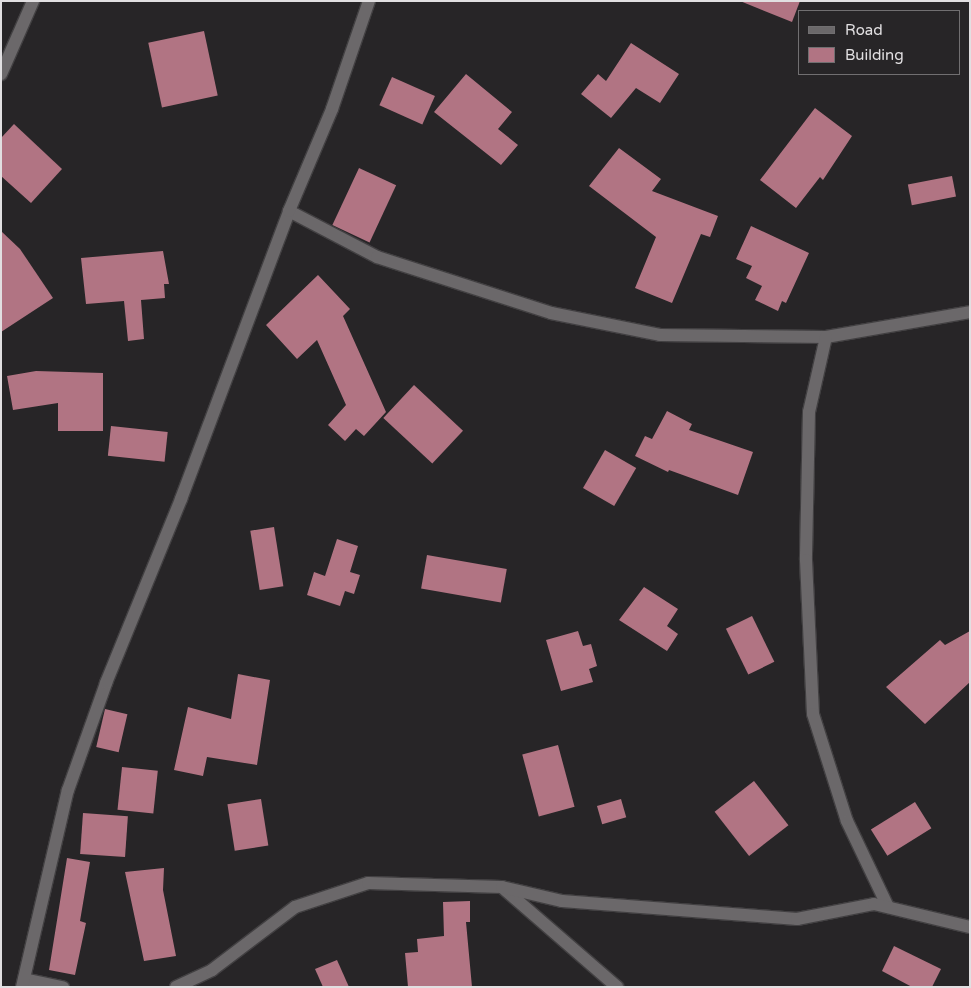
<!DOCTYPE html>
<style>
body{margin:0}
#map{position:relative;width:971px;height:988px;overflow:hidden;background:#272527;font-family:"Varela Round",sans-serif}
div>[style]{position:absolute}
.building>*{inset:0;background:#b17483;transform-origin:0 0}
.roads{filter:drop-shadow(1px 0 #424042) drop-shadow(-1px 0 #424042) drop-shadow(0 1px #424042) drop-shadow(0 -1px #424042)}
.minor>*{height:12px;margin:-6px;padding:0 6px;transform-origin:6px;border-radius:6px;background:#6b686a}
span{translate:-50% -50%;white-space:nowrap;text-align:center;line-height:1.15;-webkit-text-stroke:5px #272527;paint-order:stroke}
.frame{position:absolute;inset:0;border:2px solid #e1dfe1;pointer-events:none}
.legend{position:absolute;left:798px;top:10px;width:162px;height:65px;box-sizing:border-box;background:#272527;border:1px solid #716f71;margin:0;padding:6px 9px;list-style:none;font-size:15px;color:#e1dfe1}
.legend li{display:flex;align-items:center;gap:10px;height:25px}
.legend b{width:25px;border:1px solid #716f71}
</style>
<div id="map">
<div class="building">
<i style="clip-path:polygon(740px 1px,800px 1px,792px 22px)"></i>
<i style="left:204px;top:31px;width:66px;height:57px;rotate:78deg"></i>
<i style="clip-path:polygon(631px 43px,679px 74px,660px 103px,636px 88px,611px 118px,581px 94px,598px 74px,606px 81px)"></i>
<i style="clip-path:polygon(466px 74px,512px 112px,498px 129px,518px 145px,501px 165px,434px 112px)"></i>
<i style="left:392px;top:77px;width:47px;height:31px;rotate:24deg"></i>
<i style="clip-path:polygon(815px 108px,852px 136px,823px 180px,820px 177px,796px 208px,760px 180px)"></i>
<i style="clip-path:polygon(14px 124px,62px 169px,31px 203px,1px 176px,1px 138px)"></i>
<i style="clip-path:polygon(619px 148px,661px 179px,652px 191px,718px 216px,710px 237px,701px 234px,672px 303px,635px 288px,656px 237px,589px 186px)"></i>
<i style="left:359px;top:168px;width:41px;height:63px;rotate:25deg"></i>
<i style="left:952px;top:176px;width:21px;height:45px;rotate:79deg"></i>
<i style="clip-path:polygon(751px 226px,809px 253px,786px 303px,782px 301px,778px 311px,755px 300px,762px 286px,746px 278px,752px 266px,736px 259px)"></i>
<i style="clip-path:polygon(1px 231px,20px 249px,53px 298px,1px 332px)"></i>
<i style="clip-path:polygon(163px 251px,169px 284px,164px 284px,165px 298px,141px 300px,144px 339px,128px 341px,124px 301px,86px 304px,81px 258px)"></i>
<i style="clip-path:polygon(318px 275px,350px 309px,343px 316px,386px 412px,364px 436px,356px 429px,345px 441px,328px 425px,346px 405px,317px 340px,297px 359px,266px 325px)"></i>
<i style="clip-path:polygon(36px 371px,103px 373px,103px 431px,58px 431px,58px 403px,13px 410px,7px 376px)"></i>
<i style="left:414px;top:385px;width:67px;height:45px;rotate:43deg"></i>
<i style="clip-path:polygon(667px 411px,692px 424px,689px 430px,753px 452px,738px 495px,669px 470px,668px 472px,635px 456px,645px 436px,652px 439px)"></i>
<i style="left:111px;top:426px;width:57px;height:30px;rotate:6deg"></i>
<i style="left:605px;top:450px;width:36px;height:44px;rotate:30deg"></i>
<i style="left:274px;top:527px;width:60px;height:24px;rotate:81deg"></i>
<i style="clip-path:polygon(337px 539px,358px 546px,350px 572px,360px 575px,354px 594px,345px 591px,340px 606px,307px 595px,314px 572px,325px 576px)"></i>
<i style="left:427px;top:555px;width:81px;height:34px;rotate:10deg"></i>
<i style="clip-path:polygon(644px 587px,678px 609px,667px 626px,678px 634px,667px 651px,619px 620px)"></i>
<i style="left:752px;top:616px;width:51px;height:29px;rotate:64deg"></i>
<i style="clip-path:polygon(578px 631px,583px 646px,591px 644px,597px 666px,589px 669px,593px 682px,561px 691px,546px 640px)"></i>
<i style="clip-path:polygon(970px 631px,970px 682px,925px 724px,886px 687px,940px 640px,945px 645px)"></i>
<i style="clip-path:polygon(238px 674px,270px 680px,257px 765px,207px 757px,203px 776px,174px 770px,188px 707px,231px 719px)"></i>
<i style="left:105px;top:709px;width:23px;height:39px;rotate:13deg"></i>
<i style="left:558px;top:745px;width:64px;height:37px;rotate:75deg"></i>
<i style="left:122px;top:767px;width:36px;height:43px;rotate:6deg"></i>
<i style="left:754px;top:781px;width:56px;height:50px;rotate:52deg"></i>
<i style="left:261px;top:799px;width:47px;height:34px;rotate:81deg"></i>
<i style="left:621px;top:799px;width:19px;height:25px;rotate:74deg"></i>
<i style="left:915px;top:802px;width:31px;height:52px;rotate:58deg"></i>
<i style="left:83px;top:813px;width:45px;height:41px;rotate:4deg"></i>
<i style="clip-path:polygon(67px 858px,90px 862px,80px 921px,86px 923px,75px 975px,49px 970px)"></i>
<i style="clip-path:polygon(164px 868px,163px 890px,176px 956px,144px 961px,125px 872px)"></i>
<i style="clip-path:polygon(470px 901px,470px 922px,466px 922px,472px 987px,408px 987px,405px 953px,418px 952px,417px 939px,444px 936px,443px 902px)"></i>
<i style="clip-path:polygon(894px 946px,941px 969px,932px 987px,912px 987px,882px 971px)"></i>
<i style="clip-path:polygon(337px 960px,349px 987px,323px 987px,315px 969px)"></i>
</div>
<div class="roads">
<div class="minor">
<i style="left:1px;top:74px;width:80px;rotate:-66.3deg"></i>
<i style="left:289px;top:211px;width:99px;rotate:27.6deg"></i>
<i style="left:377px;top:257px;width:183px;rotate:17.8deg"></i>
<i style="left:551px;top:313px;width:111px;rotate:11.4deg"></i>
<i style="left:660px;top:335px;width:166px;rotate:0.7deg"></i>
<i style="left:826px;top:337px;width:146px;rotate:-9.8deg"></i>
<i style="left:826px;top:337px;width:77px;rotate:102.8deg"></i>
<i style="left:809px;top:412px;width:148px;rotate:91.2deg"></i>
<i style="left:806px;top:560px;width:154px;rotate:87.4deg"></i>
<i style="left:813px;top:714px;width:112px;rotate:72.4deg"></i>
<i style="left:847px;top:821px;width:95px;rotate:64.5deg"></i>
<i style="left:504px;top:889px;width:150px;rotate:40.9deg"></i>
<i style="left:24px;top:979px;width:40px;rotate:12deg"></i>
<i style="left:22px;top:987px;width:202px;rotate:-76.9deg"></i>
<i style="left:68px;top:790px;width:114px;rotate:-70.4deg"></i>
<i style="left:106px;top:683px;width:199px;rotate:-67.8deg"></i>
<i style="left:181px;top:499px;width:308px;rotate:-69.4deg"></i>
<i style="left:289px;top:211px;width:111px;rotate:-67.1deg"></i>
<i style="left:332px;top:109px;width:114px;rotate:-71.1deg"></i>
<i style="left:176px;top:987px;width:40px;rotate:-25deg"></i>
<i style="left:212px;top:970px;width:104px;rotate:-37.2deg"></i>
<i style="left:295px;top:907px;width:77px;rotate:-18.2deg"></i>
<i style="left:368px;top:883px;width:134px;rotate:1.7deg"></i>
<i style="left:502px;top:887px;width:62px;rotate:13.1deg"></i>
<i style="left:562px;top:901px;width:236px;rotate:4.4deg"></i>
<i style="left:797px;top:919px;width:78px;rotate:-11deg"></i>
<i style="left:874px;top:904px;width:99px;rotate:13.5deg"></i>
</div>
</div>
<div class="frame"></div>
<ul class="legend">
<li><b style="height:6px;background:#6b686a"></b>Road</li>
<li><b style="height:14px;background:#b17483"></b>Building</li>
</ul>
</div>
